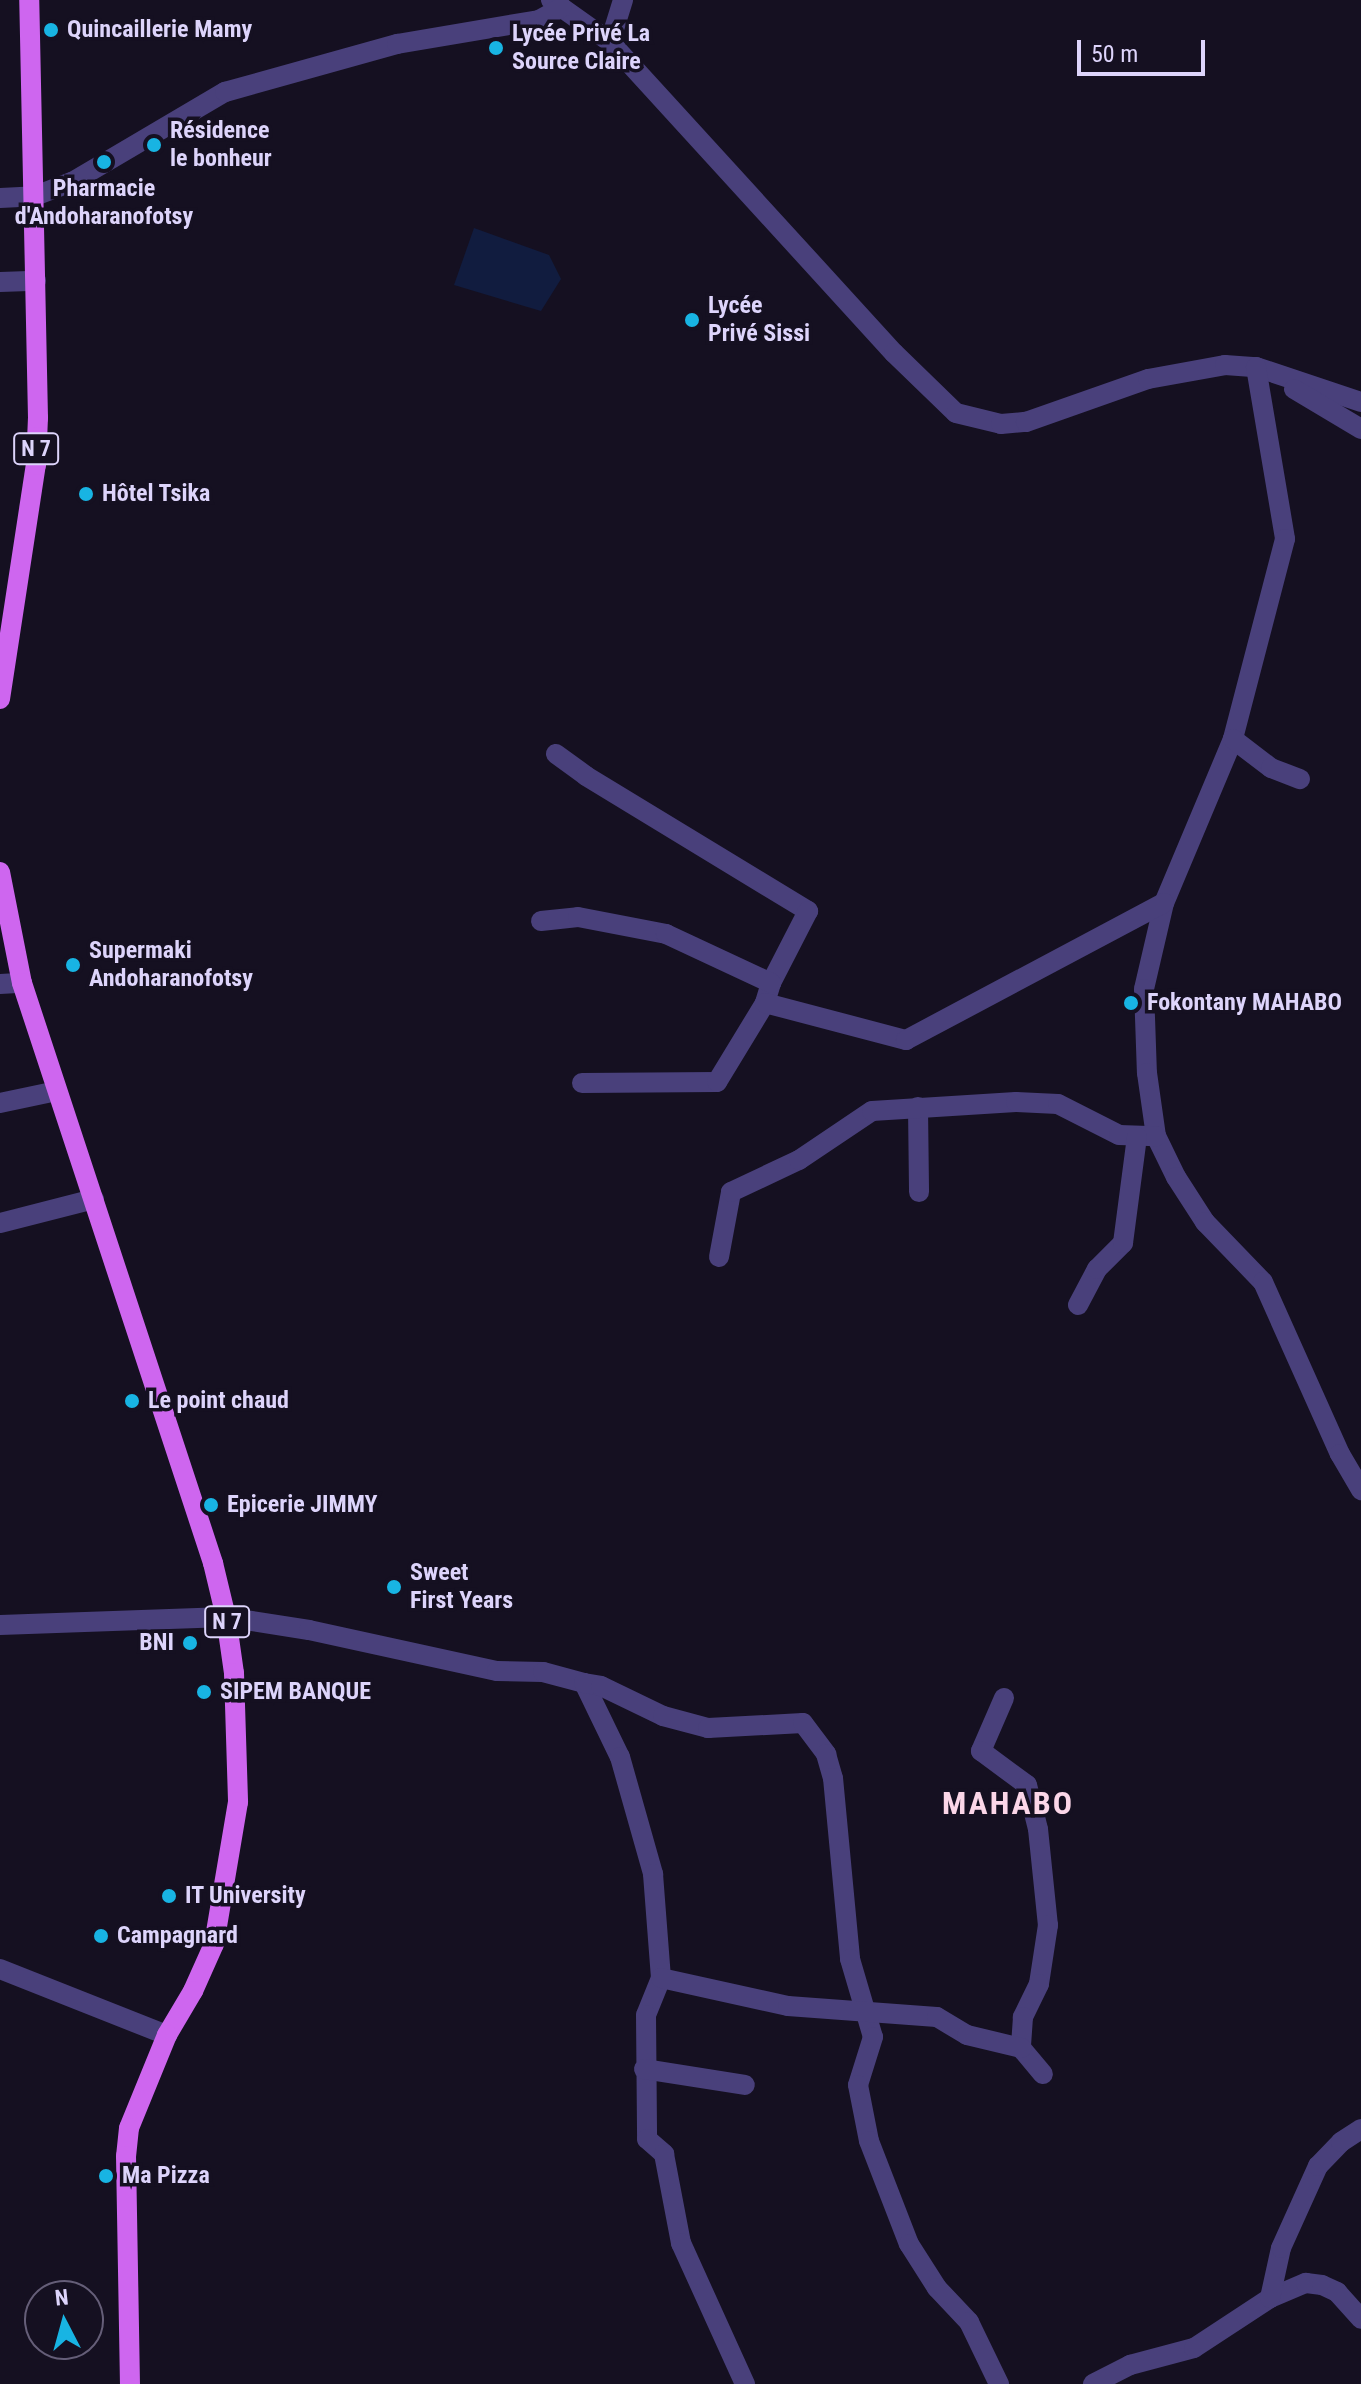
<!DOCTYPE html>
<meta charset="utf-8">
<style>
body{margin:0}
#map{position:relative;width:1361px;height:2384px;overflow:hidden;background:#151021;font-family:"Roboto Condensed",sans-serif}
div>[style]{position:absolute}
.water>*{inset:0;background:#111c3f}
.minor>*{height:20px;margin:-10px;padding:0 10px;transform-origin:10px;border-radius:10px;background:#49407b}
.major>*{height:20px;margin:-10px;padding:0 10px;transform-origin:10px;border-radius:10px;background:#ce66ef}
.dots>*{width:22px;height:22px;translate:-50% -50%;box-sizing:border-box;border:4px solid #151021;border-radius:50%}
span{translate:-50% -50%;white-space:nowrap;text-align:center;line-height:1.15;-webkit-text-stroke:7px #151021;paint-order:stroke}
.shield-label span{padding:2px 6px;background:#151021;border:2px solid;border-radius:6px;-webkit-text-stroke-width:0}
.shield-label{font-size:22px;color:#ddd4fb;font-weight:700}
.poi-label{font-size:24px;color:#ddd4fb;font-weight:700}
.left{translate:0 -50%;text-align:left}
.right{translate:-100% -50%;text-align:right}
.district-label{font-size:32px;color:#fbd6e8;font-weight:700;letter-spacing:2px}
.north{position:absolute;left:24px;top:2280px;width:80px;height:80px;box-sizing:border-box;background:#151021;border:2px solid #655e78;border-radius:50%;rotate:354deg;font-size:22px;font-weight:700;line-height:32px;text-align:center;color:#ddd4fb}
.north::after{content:'';display:block;margin:auto;width:28px;height:36px;background:#18b4e3;clip-path:polygon(50% 0,100% 100%,50% 72%,0 100%)}
.scale{position:absolute;left:1077px;top:40px;width:128px;height:36px;box-sizing:border-box;border:4px solid #ddd4fb;border-top:0;padding-left:10px;font-size:24px;line-height:28px;white-space:nowrap;color:#ddd4fb;-webkit-text-stroke:6px #151021;paint-order:stroke}
</style>
<div id="map">
<div class="water">
<i style="clip-path:polygon(474px 228px,549px 255px,561px 279px,541px 311px,454px 285px)"></i>
</div>
<div class="minor">
<i style="left:551px;top:0;width:72px;rotate:35.4deg"></i>
<i style="left:610px;top:42px;width:421px;rotate:47.6deg"></i>
<i style="left:894px;top:353px;width:86px;rotate:44.1deg"></i>
<i style="left:956px;top:413px;width:46px;rotate:13.7deg"></i>
<i style="left:1001px;top:424px;width:25px;rotate:-5deg"></i>
<i style="left:1026px;top:422px;width:129px;rotate:-19.4deg"></i>
<i style="left:1148px;top:379px;width:78px;rotate:-10.3deg"></i>
<i style="left:1225px;top:365px;width:31px;rotate:4deg"></i>
<i style="left:1256px;top:367px;width:111px;rotate:18.4deg"></i>
<i style="left:610px;top:42px;width:44px;rotate:-72.8deg"></i>
<i style="left:0;top:198px;width:35px;rotate:-3deg"></i>
<i style="left:35px;top:196px;width:40px;rotate:-21deg"></i>
<i style="left:72px;top:182px;width:178px;rotate:-30.5deg"></i>
<i style="left:225px;top:92px;width:179px;rotate:-15.6deg"></i>
<i style="left:397px;top:44px;width:144px;rotate:-9.6deg"></i>
<i style="left:539px;top:20px;width:26px;rotate:-29deg"></i>
<i style="left:0;top:282px;width:36px;rotate:-2deg"></i>
<i style="left:1256px;top:367px;width:174px;rotate:80.4deg"></i>
<i style="left:1285px;top:539px;width:207px;rotate:104.6deg"></i>
<i style="left:1233px;top:739px;width:178px;rotate:112.8deg"></i>
<i style="left:1164px;top:903px;width:88px;rotate:103.1deg"></i>
<i style="left:1144px;top:989px;width:84px;rotate:88deg"></i>
<i style="left:1147px;top:1073px;width:64px;rotate:81.9deg"></i>
<i style="left:1156px;top:1136px;width:46px;rotate:64deg"></i>
<i style="left:1176px;top:1177px;width:54px;rotate:57.2deg"></i>
<i style="left:1205px;top:1222px;width:83px;rotate:46deg"></i>
<i style="left:1263px;top:1282px;width:188px;rotate:65.9deg"></i>
<i style="left:1340px;top:1454px;width:42px;rotate:59.7deg"></i>
<i style="left:1294px;top:389px;width:78px;rotate:30.8deg"></i>
<i style="left:1233px;top:739px;width:48px;rotate:37.3deg"></i>
<i style="left:1271px;top:768px;width:31px;rotate:21deg"></i>
<i style="left:556px;top:754px;width:37px;rotate:36deg"></i>
<i style="left:586px;top:776px;width:260px;rotate:31.3deg"></i>
<i style="left:808px;top:911px;width:81px;rotate:117.2deg"></i>
<i style="left:771px;top:983px;width:21px;rotate:107deg"></i>
<i style="left:541px;top:921px;width:37px;rotate:-6deg"></i>
<i style="left:578px;top:917px;width:90px;rotate:10.9deg"></i>
<i style="left:666px;top:934px;width:116px;rotate:25deg"></i>
<i style="left:0;top:984px;width:22px;rotate:-3deg"></i>
<i style="left:582px;top:1083px;width:135px;rotate:-0.4deg"></i>
<i style="left:717px;top:1082px;width:92px;rotate:-58.7deg"></i>
<i style="left:765px;top:1003px;width:146px;rotate:14.7deg"></i>
<i style="left:906px;top:1040px;width:292px;rotate:-28deg"></i>
<i style="left:0;top:1103px;width:58px;rotate:-11.9deg"></i>
<i style="left:918px;top:1107px;width:85px;rotate:89.3deg"></i>
<i style="left:0;top:1223px;width:97px;rotate:-14.3deg"></i>
<i style="left:719px;top:1257px;width:66px;rotate:-79.5deg"></i>
<i style="left:731px;top:1192px;width:75px;rotate:-25.2deg"></i>
<i style="left:799px;top:1160px;width:88px;rotate:-33.9deg"></i>
<i style="left:872px;top:1111px;width:144px;rotate:-3.6deg"></i>
<i style="left:1016px;top:1102px;width:42px;rotate:2.7deg"></i>
<i style="left:1058px;top:1104px;width:68px;rotate:26.9deg"></i>
<i style="left:1119px;top:1135px;width:37px;rotate:2deg"></i>
<i style="left:1078px;top:1305px;width:41px;rotate:-62.2deg"></i>
<i style="left:1097px;top:1269px;width:37px;rotate:-45deg"></i>
<i style="left:1123px;top:1243px;width:107px;rotate:-82.5deg"></i>
<i style="left:0;top:1625px;width:226px;rotate:-2deg"></i>
<i style="left:226px;top:1617px;width:84px;rotate:8.9deg"></i>
<i style="left:309px;top:1630px;width:192px;rotate:12.3deg"></i>
<i style="left:497px;top:1671px;width:46px;rotate:1.2deg"></i>
<i style="left:543px;top:1672px;width:42px;rotate:15deg"></i>
<i style="left:584px;top:1683px;width:82px;rotate:64.1deg"></i>
<i style="left:620px;top:1757px;width:122px;rotate:74.2deg"></i>
<i style="left:653px;top:1874px;width:104px;rotate:85.6deg"></i>
<i style="left:661px;top:1978px;width:40px;rotate:112deg"></i>
<i style="left:646px;top:2015px;width:124px;rotate:89.5deg"></i>
<i style="left:647px;top:2139px;width:23px;rotate:41deg"></i>
<i style="left:664px;top:2154px;width:91px;rotate:79.2deg"></i>
<i style="left:681px;top:2243px;width:155px;rotate:65.6deg"></i>
<i style="left:584px;top:1683px;width:17px;rotate:10deg"></i>
<i style="left:601px;top:1686px;width:69px;rotate:25.8deg"></i>
<i style="left:663px;top:1716px;width:47px;rotate:14.9deg"></i>
<i style="left:708px;top:1728px;width:95px;rotate:-3deg"></i>
<i style="left:803px;top:1723px;width:39px;rotate:53deg"></i>
<i style="left:826px;top:1754px;width:25px;rotate:74deg"></i>
<i style="left:833px;top:1778px;width:182px;rotate:84.6deg"></i>
<i style="left:850px;top:1959px;width:81px;rotate:73.6deg"></i>
<i style="left:873px;top:2037px;width:50px;rotate:107.4deg"></i>
<i style="left:858px;top:2085px;width:57px;rotate:78.9deg"></i>
<i style="left:869px;top:2141px;width:110px;rotate:68.8deg"></i>
<i style="left:909px;top:2244px;width:52px;rotate:57.5deg"></i>
<i style="left:937px;top:2288px;width:47px;rotate:46.7deg"></i>
<i style="left:969px;top:2322px;width:69px;rotate:64.2deg"></i>
<i style="left:1004px;top:1698px;width:58px;rotate:113.5deg"></i>
<i style="left:981px;top:1751px;width:57px;rotate:36.5deg"></i>
<i style="left:1027px;top:1785px;width:45px;rotate:76deg"></i>
<i style="left:1038px;top:1829px;width:97px;rotate:84.1deg"></i>
<i style="left:1048px;top:1925px;width:60px;rotate:98.7deg"></i>
<i style="left:1039px;top:1984px;width:37px;rotate:116deg"></i>
<i style="left:1023px;top:2017px;width:31px;rotate:94deg"></i>
<i style="left:1021px;top:2048px;width:34px;rotate:50deg"></i>
<i style="left:0;top:1969px;width:180px;rotate:21.6deg"></i>
<i style="left:661px;top:1978px;width:130px;rotate:12.4deg"></i>
<i style="left:788px;top:2006px;width:149px;rotate:4.2deg"></i>
<i style="left:937px;top:2017px;width:35px;rotate:31deg"></i>
<i style="left:967px;top:2035px;width:56px;rotate:13.5deg"></i>
<i style="left:644px;top:2069px;width:102px;rotate:9deg"></i>
<i style="left:1270px;top:2298px;width:39px;rotate:-23deg"></i>
<i style="left:1306px;top:2283px;width:16px;rotate:7deg"></i>
<i style="left:1322px;top:2285px;width:17px;rotate:25deg"></i>
<i style="left:1337px;top:2292px;width:36px;rotate:48deg"></i>
<i style="left:1093px;top:2384px;width:42px;rotate:-27.2deg"></i>
<i style="left:1130px;top:2365px;width:66px;rotate:-14.9deg"></i>
<i style="left:1194px;top:2348px;width:91px;rotate:-33.3deg"></i>
<i style="left:1270px;top:2298px;width:51px;rotate:-77.6deg"></i>
<i style="left:1281px;top:2248px;width:90px;rotate:-65.7deg"></i>
<i style="left:1318px;top:2166px;width:33px;rotate:-46deg"></i>
<i style="left:1341px;top:2142px;width:24px;rotate:-33deg"></i>
</div>
<div class="major">
<i style="left:0;top:699px;width:237px;rotate:-81.3deg"></i>
<i style="left:36px;top:465px;width:47px;rotate:-87.6deg"></i>
<i style="left:38px;top:418px;width:418px;rotate:-91.2deg"></i>
<i style="left:0;top:872px;width:113px;rotate:78.8deg"></i>
<i style="left:22px;top:983px;width:611px;rotate:71.77deg"></i>
<i style="left:213px;top:1563px;width:56px;rotate:76.5deg"></i>
<i style="left:226px;top:1617px;width:57px;rotate:81.9deg"></i>
<i style="left:234px;top:1673px;width:129px;rotate:88.2deg"></i>
<i style="left:238px;top:1802px;width:144px;rotate:99.6deg"></i>
<i style="left:214px;top:1944px;width:51px;rotate:114.1deg"></i>
<i style="left:193px;top:1991px;width:51px;rotate:120.6deg"></i>
<i style="left:167px;top:2035px;width:100px;rotate:112.2deg"></i>
<i style="left:129px;top:2128px;width:28px;rotate:96deg"></i>
<i style="left:126px;top:2156px;width:228px;rotate:89deg"></i>
</div>
<div class="dots">
<i style="left:51px;top:30px;background:#18b4e3"></i>
<i style="left:496px;top:48px;background:#18b4e3"></i>
<i style="left:154px;top:145px;background:#18b4e3"></i>
<i style="left:104px;top:162px;background:#18b4e3"></i>
<i style="left:692px;top:320px;background:#18b4e3"></i>
<i style="left:86px;top:494px;background:#18b4e3"></i>
<i style="left:73px;top:965px;background:#18b4e3"></i>
<i style="left:1131px;top:1003px;background:#18b4e3"></i>
<i style="left:132px;top:1401px;background:#18b4e3"></i>
<i style="left:211px;top:1505px;background:#18b4e3"></i>
<i style="left:394px;top:1587px;background:#18b4e3"></i>
<i style="left:190px;top:1643px;background:#18b4e3"></i>
<i style="left:204px;top:1692px;background:#18b4e3"></i>
<i style="left:169px;top:1896px;background:#18b4e3"></i>
<i style="left:101px;top:1936px;background:#18b4e3"></i>
<i style="left:106px;top:2176px;background:#18b4e3"></i>
</div>
<div class="shield-label">
<span style="left:36px;top:449px">N 7</span>
<span style="left:227px;top:1622px">N 7</span>
</div>
<div class="poi-label">
<span class="left" style="left:67px;top:30px">Quincaillerie Mamy</span>
<span class="left" style="left:512px;top:48px">Lycée Privé La<br>Source Claire</span>
<span class="left" style="left:170px;top:145px">Résidence<br>le bonheur</span>
<span style="left:104px;top:203px">Pharmacie<br>d'Andoharanofotsy</span>
<span class="left" style="left:708px;top:320px">Lycée<br>Privé Sissi</span>
<span class="left" style="left:102px;top:494px">Hôtel Tsika</span>
<span class="left" style="left:89px;top:965px">Supermaki<br>Andoharanofotsy</span>
<span class="left" style="left:1147px;top:1003px">Fokontany MAHABO</span>
<span class="left" style="left:148px;top:1401px">Le point chaud</span>
<span class="left" style="left:227px;top:1505px">Epicerie JIMMY</span>
<span class="left" style="left:410px;top:1587px">Sweet<br>First Years</span>
<span class="right" style="left:174px;top:1643px">BNI</span>
<span class="left" style="left:220px;top:1692px">SIPEM BANQUE</span>
<span class="left" style="left:185px;top:1896px">IT University</span>
<span class="left" style="left:117px;top:1936px">Campagnard</span>
<span class="left" style="left:122px;top:2176px">Ma Pizza</span>
</div>
<div class="district-label">
<span style="left:1008px;top:1803px">MAHABO</span>
</div>
<div class="north">N</div>
<div class="scale">50 m</div>
</div>
